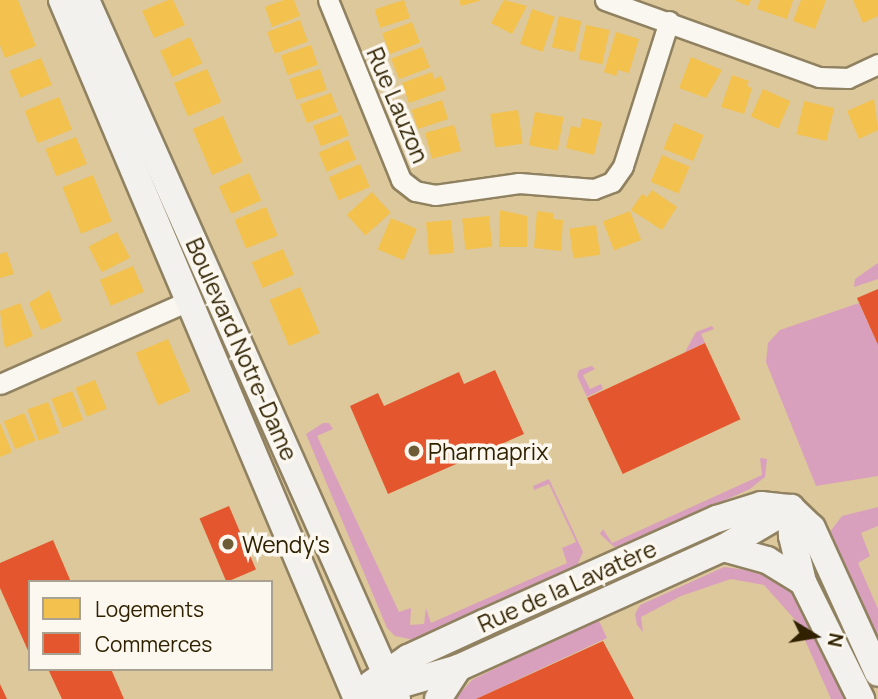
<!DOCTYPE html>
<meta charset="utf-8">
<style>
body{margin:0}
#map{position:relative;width:878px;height:699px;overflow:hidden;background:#ddc89b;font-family:Manrope,sans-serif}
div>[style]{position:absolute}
.green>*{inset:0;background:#d9a0bd}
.homes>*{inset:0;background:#f2c14e;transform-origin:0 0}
.shops>*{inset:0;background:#e4572e;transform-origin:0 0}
.roads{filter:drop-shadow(2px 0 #908261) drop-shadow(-2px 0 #908261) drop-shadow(0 2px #908261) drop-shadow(0 -2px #908261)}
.street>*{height:19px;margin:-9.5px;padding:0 9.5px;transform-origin:9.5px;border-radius:9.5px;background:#faf7f0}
.secondary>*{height:26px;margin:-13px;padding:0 13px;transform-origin:13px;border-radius:13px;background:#f3f1ed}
.dots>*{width:19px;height:19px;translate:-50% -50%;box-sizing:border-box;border:4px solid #fcf8f0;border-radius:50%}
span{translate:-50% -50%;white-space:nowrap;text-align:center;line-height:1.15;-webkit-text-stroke:7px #fcf8f0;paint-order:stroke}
.street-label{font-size:23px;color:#302200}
.poi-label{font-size:23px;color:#302200}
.left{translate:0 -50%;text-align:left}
.legend{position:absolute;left:28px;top:580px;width:245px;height:91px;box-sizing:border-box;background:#fcf8f0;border:2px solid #aaa290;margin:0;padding:9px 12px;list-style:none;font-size:21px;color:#302200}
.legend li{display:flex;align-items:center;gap:14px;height:35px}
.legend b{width:35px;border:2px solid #aaa290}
.north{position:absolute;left:780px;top:601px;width:70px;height:70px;-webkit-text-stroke:5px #fcf8f0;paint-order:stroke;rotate:101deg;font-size:19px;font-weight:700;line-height:28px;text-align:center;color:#302200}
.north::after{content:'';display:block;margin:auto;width:24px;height:32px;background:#302200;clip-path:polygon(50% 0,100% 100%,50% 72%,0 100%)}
</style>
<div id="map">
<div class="green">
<i style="clip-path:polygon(878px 263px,878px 279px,854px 287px,855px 279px)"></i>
<i style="clip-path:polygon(859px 303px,878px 345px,878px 476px,816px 486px,766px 362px,768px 343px,780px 330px)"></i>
<i style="clip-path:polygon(712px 326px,714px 329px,701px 334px,705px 343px,685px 352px,696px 332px)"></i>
<i style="clip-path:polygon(592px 366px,595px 369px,583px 375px,590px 389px,601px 384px,603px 389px,587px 397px,577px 376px,579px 370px)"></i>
<i style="clip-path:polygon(323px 423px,329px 423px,333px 429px,317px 436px,399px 612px,411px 608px,410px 625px,424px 624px,426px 608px,431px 623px,567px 563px,562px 548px,576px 542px,549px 484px,534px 490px,533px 486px,549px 479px,583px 552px,576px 568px,414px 640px,395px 636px,387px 628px,306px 434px)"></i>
<i style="clip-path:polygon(760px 458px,767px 459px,765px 477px,750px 489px,625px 545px,614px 547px,600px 534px,603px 529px,612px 543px,762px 475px)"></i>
<i style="clip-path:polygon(878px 507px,878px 526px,861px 533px,870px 556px,858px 563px,878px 609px,878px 652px,826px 537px,842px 516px)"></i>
<i style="clip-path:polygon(724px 567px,769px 573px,789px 583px,844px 699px,831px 699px,797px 622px,764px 585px,731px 579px,681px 596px,641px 617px,643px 632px,637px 625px,635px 614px,640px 605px)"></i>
<i style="clip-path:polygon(592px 621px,599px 621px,607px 638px,476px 699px,455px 699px,472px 680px)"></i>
</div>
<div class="homes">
<i style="clip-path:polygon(0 0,18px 0,36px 46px,5px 58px,0 45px)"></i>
<i style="clip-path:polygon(168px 0,173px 0,185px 25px,154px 38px,142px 11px)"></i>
<i style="clip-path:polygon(284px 0,294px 0,300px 16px,272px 27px,265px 7px)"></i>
<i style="left:404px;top:0;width:19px;height:31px;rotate:72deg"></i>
<i style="clip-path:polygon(459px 0,479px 0,479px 1px,461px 6px)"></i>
<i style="clip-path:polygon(504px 0,527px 6px,512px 34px,491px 23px)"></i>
<i style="clip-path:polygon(734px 0,751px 0,748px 6px)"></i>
<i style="clip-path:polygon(760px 0,793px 0,787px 19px,757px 9px)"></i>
<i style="clip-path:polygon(801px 0,826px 0,815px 29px,793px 21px)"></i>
<i style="clip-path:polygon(853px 0,878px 0,878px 16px,863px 23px)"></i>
<i style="left:532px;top:9px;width:24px;height:37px;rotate:19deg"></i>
<i style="left:559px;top:16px;width:23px;height:32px;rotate:13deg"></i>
<i style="left:300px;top:20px;width:23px;height:35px;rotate:70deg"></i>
<i style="left:412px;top:22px;width:22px;height:32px;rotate:69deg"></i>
<i style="left:586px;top:25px;width:24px;height:35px;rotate:12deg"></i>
<i style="clip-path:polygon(616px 32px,639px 39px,629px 73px,618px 70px,616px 76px,604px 72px)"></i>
<i style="left:190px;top:37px;width:29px;height:33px;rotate:65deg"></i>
<i style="left:311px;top:45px;width:21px;height:32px;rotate:71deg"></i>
<i style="left:422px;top:47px;width:22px;height:33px;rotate:69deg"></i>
<i style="clip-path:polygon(691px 57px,722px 70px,706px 98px,679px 88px)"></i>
<i style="left:41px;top:58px;width:29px;height:34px;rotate:68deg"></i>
<i style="left:207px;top:69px;width:36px;height:36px;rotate:67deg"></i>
<i style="left:320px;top:69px;width:22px;height:32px;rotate:72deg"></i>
<i style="clip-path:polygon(432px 72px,434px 79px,441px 76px,446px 90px,409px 103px,402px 83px)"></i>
<i style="clip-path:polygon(732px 75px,749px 81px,747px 86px,752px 88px,744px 114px,721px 107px)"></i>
<i style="left:763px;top:89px;width:30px;height:30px;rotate:24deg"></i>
<i style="left:331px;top:93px;width:20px;height:33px;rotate:70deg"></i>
<i style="left:59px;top:97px;width:35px;height:37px;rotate:68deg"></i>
<i style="clip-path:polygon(874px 99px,878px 130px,859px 139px,847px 111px)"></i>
<i style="left:442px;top:100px;width:20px;height:32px;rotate:72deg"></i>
<i style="left:804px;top:101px;width:31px;height:34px;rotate:13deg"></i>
<i style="left:518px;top:110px;width:34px;height:28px;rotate:82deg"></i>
<i style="left:535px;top:112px;width:29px;height:34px;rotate:10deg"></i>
<i style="left:341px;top:115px;width:22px;height:30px;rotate:69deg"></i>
<i style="left:223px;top:116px;width:50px;height:33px;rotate:67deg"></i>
<i style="clip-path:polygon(582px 118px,602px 122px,594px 155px,566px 148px,571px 126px,580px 128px)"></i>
<i style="left:674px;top:123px;width:32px;height:28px;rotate:22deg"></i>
<i style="left:454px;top:125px;width:27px;height:30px;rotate:75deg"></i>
<i style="left:76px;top:137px;width:29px;height:33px;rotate:68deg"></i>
<i style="left:348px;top:140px;width:21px;height:32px;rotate:67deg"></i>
<i style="left:662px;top:155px;width:30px;height:29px;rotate:23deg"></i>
<i style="left:360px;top:164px;width:25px;height:34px;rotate:67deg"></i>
<i style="left:249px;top:173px;width:30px;height:33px;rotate:66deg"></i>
<i style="left:93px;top:175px;width:50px;height:33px;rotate:68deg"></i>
<i style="clip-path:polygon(652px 190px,677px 207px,662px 230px,631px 210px,642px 194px,647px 197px)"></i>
<i style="left:372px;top:192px;width:28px;height:34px;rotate:48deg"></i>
<i style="left:266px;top:207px;width:31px;height:34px;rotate:68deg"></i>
<i style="clip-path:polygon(500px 210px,527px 216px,527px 247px,499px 247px)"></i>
<i style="clip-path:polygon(537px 211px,553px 213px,553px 219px,563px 220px,561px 251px,534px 248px)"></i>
<i style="left:630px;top:211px;width:31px;height:29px;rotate:69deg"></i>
<i style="left:489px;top:216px;width:31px;height:27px;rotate:84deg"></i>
<i style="left:391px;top:218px;width:28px;height:34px;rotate:23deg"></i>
<i style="left:451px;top:220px;width:33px;height:25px;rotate:85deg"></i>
<i style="left:596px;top:225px;width:30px;height:27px;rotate:82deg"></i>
<i style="left:117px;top:232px;width:29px;height:32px;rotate:63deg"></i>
<i style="left:283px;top:249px;width:28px;height:34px;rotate:67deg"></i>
<i style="clip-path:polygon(7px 252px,14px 274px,0 278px,0 254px)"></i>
<i style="left:133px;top:266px;width:28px;height:36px;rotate:67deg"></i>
<i style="left:300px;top:287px;width:50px;height:33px;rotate:67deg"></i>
<i style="clip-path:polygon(49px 290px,62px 321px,41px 330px,29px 303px)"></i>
<i style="clip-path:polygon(20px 303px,33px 336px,5px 348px,0 311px)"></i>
<i style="left:168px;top:339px;width:57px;height:35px;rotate:67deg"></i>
<i style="left:95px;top:380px;width:31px;height:21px;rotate:68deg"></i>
<i style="left:72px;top:391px;width:31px;height:22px;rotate:69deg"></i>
<i style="left:48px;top:402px;width:33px;height:22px;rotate:70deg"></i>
<i style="left:24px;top:413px;width:30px;height:22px;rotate:67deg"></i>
<i style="clip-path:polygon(0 423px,12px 452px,0 457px)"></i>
</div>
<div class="shops">
<i style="clip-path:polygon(878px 289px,878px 345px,857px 298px)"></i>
<i style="left:705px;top:343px;width:84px;height:130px;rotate:65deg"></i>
<i style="clip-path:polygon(495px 370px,524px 434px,388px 494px,350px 406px,378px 393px,384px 406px,459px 372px,464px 384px)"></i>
<i style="left:229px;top:506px;width:69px;height:32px;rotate:67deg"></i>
<i style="clip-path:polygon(53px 540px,71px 582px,30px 582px,30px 655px,0 588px,0 563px)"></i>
<i style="clip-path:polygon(603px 641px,634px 699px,476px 699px)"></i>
<i style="clip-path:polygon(48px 669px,111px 669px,124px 699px,62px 699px)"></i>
<i style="clip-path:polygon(0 684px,7px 699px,0 699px)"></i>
</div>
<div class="roads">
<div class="street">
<i style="left:328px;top:0;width:194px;rotate:67.9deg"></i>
<i style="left:401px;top:180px;width:18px;rotate:38deg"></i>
<i style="left:415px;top:191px;width:20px;rotate:11deg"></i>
<i style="left:435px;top:195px;width:85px;rotate:-8.1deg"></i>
<i style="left:519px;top:183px;width:75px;rotate:4.6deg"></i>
<i style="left:594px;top:189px;width:19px;rotate:-21deg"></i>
<i style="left:612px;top:182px;width:19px;rotate:-55deg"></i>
<i style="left:623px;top:166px;width:152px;rotate:-72.4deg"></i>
<i style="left:605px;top:0;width:227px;rotate:19.8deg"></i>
<i style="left:819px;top:77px;width:29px;rotate:2deg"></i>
<i style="left:848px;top:78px;width:33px;rotate:-25deg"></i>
<i style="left:0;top:384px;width:203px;rotate:-23.8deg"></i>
</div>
<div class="secondary">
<i style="left:62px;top:0;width:759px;rotate:67.12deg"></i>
<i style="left:86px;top:0;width:765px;rotate:66.01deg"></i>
<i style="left:791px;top:508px;width:28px;rotate:88deg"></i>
<i style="left:792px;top:536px;width:47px;rotate:76.6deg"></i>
<i style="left:803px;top:582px;width:131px;rotate:63.6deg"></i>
<i style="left:723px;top:548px;width:46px;rotate:15.3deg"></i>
<i style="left:767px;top:560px;width:42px;rotate:31.4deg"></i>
<i style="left:371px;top:684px;width:45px;rotate:-35.1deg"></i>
<i style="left:408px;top:658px;width:84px;rotate:-24.7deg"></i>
<i style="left:484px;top:623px;width:255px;rotate:-24.1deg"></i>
<i style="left:717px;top:519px;width:46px;rotate:-17.7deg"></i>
<i style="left:761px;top:505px;width:30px;rotate:6deg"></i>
<i style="left:791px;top:508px;width:29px;rotate:44deg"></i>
<i style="left:812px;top:528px;width:159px;rotate:65.5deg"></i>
<i style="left:378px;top:691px;width:83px;rotate:-16deg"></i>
<i style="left:458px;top:668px;width:291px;rotate:-24.4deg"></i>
<i style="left:723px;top:548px;width:79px;rotate:-30.5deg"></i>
<i style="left:438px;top:699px;width:37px;rotate:-57deg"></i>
</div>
</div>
<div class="dots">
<i style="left:414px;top:451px;background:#6d5c36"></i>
<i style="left:228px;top:544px;background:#6d5c36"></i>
</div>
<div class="street-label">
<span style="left:398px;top:105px;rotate:67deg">Rue Lauzon</span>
<span style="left:242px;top:349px;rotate:66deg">Boulevard Notre-Dame</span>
<span style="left:567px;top:586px;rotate:-24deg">Rue de la Lavatère</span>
</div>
<div class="poi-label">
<span class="left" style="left:428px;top:451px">Pharmaprix</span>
<span class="left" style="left:242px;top:544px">Wendy's</span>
</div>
<ul class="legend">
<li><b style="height:19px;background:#f2c14e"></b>Logements</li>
<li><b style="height:19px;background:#e4572e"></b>Commerces</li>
</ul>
<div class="north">N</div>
</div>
